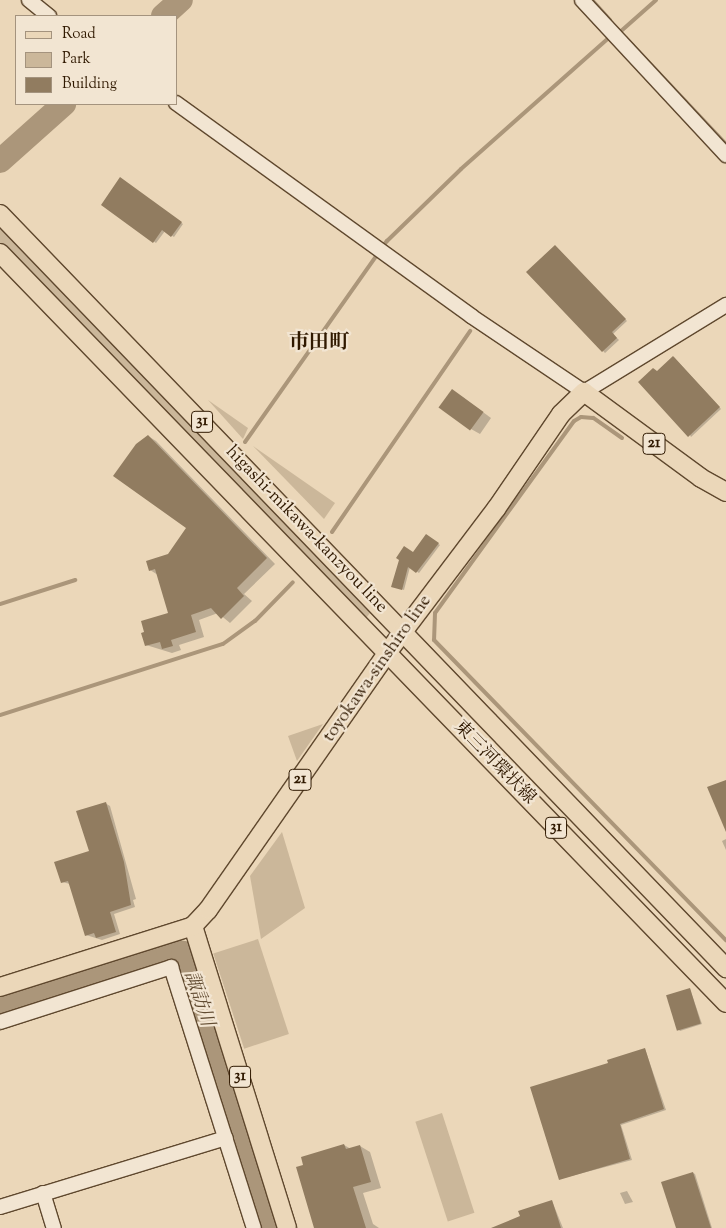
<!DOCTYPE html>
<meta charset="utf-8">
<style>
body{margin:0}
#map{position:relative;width:726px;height:1228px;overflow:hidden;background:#ebd7b9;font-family:"Sorts Mill Goudy","Noto Serif JP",serif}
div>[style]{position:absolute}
.green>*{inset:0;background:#cbb79a;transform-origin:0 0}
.shadow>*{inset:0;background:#0003}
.stream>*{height:4px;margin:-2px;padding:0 2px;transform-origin:2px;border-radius:2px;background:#ab967a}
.river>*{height:24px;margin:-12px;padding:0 12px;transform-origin:12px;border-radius:12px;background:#ab967a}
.building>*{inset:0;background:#917c60;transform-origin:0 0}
.roads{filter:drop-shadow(1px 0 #5f482e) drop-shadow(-1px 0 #5f482e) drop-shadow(0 1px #5f482e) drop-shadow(0 -1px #5f482e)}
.minor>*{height:14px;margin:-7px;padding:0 7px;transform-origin:7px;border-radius:7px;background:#f2e5d2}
.major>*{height:18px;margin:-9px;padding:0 9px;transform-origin:9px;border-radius:9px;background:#ebd7b9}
span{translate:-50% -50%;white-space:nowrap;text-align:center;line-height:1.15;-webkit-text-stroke:4.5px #f2e5d2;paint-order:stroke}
.shield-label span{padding:1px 4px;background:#f2e5d2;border:1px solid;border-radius:4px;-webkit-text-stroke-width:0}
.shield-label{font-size:16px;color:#301900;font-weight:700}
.street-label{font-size:18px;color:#301900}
.water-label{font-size:19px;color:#614b31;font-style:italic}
.quarter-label{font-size:20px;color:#301900;font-weight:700}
.legend{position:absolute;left:15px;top:15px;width:162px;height:90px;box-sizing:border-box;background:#f2e5d2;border:1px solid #a4937e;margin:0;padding:6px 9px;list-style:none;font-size:15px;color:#301900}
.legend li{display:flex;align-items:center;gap:10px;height:25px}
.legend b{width:25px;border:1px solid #a4937e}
</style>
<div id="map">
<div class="green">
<i style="clip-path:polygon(0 222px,370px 613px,363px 622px,0 244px)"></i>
<i style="clip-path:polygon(208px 400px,248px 428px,243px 439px)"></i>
<i style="clip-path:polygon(253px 446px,335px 503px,324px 519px)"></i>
<i style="clip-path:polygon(323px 724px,297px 761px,288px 736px)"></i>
<i style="clip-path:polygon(282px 832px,305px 908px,261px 939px,250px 876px)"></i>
<i style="left:258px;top:939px;width:100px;height:47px;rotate:72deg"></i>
<i style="left:442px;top:1113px;width:105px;height:28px;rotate:72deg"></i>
</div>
<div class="shadow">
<i style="clip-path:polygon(123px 180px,183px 224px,174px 237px,165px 231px,156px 243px,102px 205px)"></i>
<i style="clip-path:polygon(555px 246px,627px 321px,613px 334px,619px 340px,605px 353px,528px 272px)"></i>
<i style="clip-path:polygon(674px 357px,721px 409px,691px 437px,657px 372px)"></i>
<i style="clip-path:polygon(461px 396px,491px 418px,480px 434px,471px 429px)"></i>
<i style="clip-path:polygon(148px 436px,156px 441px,275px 564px,244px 594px,252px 601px,230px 623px,218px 613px,199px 620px,204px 637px,179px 645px,181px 650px,172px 653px,146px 645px,170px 614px,158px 575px,150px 570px,169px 556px,188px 528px)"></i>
<i style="clip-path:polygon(426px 535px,440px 545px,419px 573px,410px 567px,404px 590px,395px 587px)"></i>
<i style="clip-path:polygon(105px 803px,110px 806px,136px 899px,133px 900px,135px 907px,114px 914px,120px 934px,102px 940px,86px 935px,70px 884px,62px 882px,90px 852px)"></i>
<i style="clip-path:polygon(726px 839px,726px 850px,722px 841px)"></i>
<i style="clip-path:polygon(690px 989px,702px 1024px,680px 1031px,678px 1029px)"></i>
<i style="clip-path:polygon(645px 1049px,666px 1110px,621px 1125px,632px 1160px,560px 1179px,610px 1064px)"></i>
<i style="clip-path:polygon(344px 1145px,351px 1149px,360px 1146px,370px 1152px,381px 1188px,363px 1193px,373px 1224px,379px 1228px,316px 1228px)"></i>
<i style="clip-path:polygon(693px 1173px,695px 1174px,712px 1228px,677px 1228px)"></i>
<i style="clip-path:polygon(627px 1191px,633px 1202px,625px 1204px,620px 1193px)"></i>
<i style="clip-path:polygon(552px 1201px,563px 1228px,504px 1228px)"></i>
</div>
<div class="stream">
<i style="left:592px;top:0;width:27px;rotate:48deg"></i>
<i style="left:620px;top:32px;width:48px;rotate:-41.6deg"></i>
<i style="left:626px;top:38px;width:146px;rotate:46.7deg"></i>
<i style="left:622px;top:438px;width:35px;rotate:-145deg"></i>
<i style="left:593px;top:418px;width:12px;rotate:-175deg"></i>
<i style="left:581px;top:417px;width:8px;rotate:150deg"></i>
<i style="left:574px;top:421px;width:237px;rotate:125.9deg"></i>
<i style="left:435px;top:613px;width:27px;rotate:92deg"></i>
<i style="left:434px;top:640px;width:419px;rotate:45.8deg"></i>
<i style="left:245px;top:442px;width:246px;rotate:-54.8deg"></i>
<i style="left:387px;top:241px;width:103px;rotate:-44.2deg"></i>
<i style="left:461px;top:169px;width:200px;rotate:-41.6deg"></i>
<i style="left:332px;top:532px;width:244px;rotate:-55.5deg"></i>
<i style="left:0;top:604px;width:79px;rotate:-17.7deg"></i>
<i style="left:0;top:715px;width:234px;rotate:-17.7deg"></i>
<i style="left:223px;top:644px;width:39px;rotate:-36deg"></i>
<i style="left:255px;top:621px;width:54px;rotate:-45.7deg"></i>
</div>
<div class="river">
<i style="left:163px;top:16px;width:24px;rotate:-42deg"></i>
<i style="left:0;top:161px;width:86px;rotate:-41.7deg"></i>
<i style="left:0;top:1004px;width:176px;rotate:-17.8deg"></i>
<i style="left:168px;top:950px;width:15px;rotate:11deg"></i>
<i style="left:183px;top:953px;width:289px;rotate:72.3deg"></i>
</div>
<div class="building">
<i style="clip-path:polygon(120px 177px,182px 222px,171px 237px,162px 230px,153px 243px,101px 205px)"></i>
<i style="clip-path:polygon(555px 245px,626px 319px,612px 332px,617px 338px,602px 352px,526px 272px)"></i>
<i style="clip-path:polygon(673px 356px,720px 407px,688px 437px,638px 382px,653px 368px,657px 371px)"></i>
<i style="left:452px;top:389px;width:39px;height:23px;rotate:36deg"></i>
<i style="clip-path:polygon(148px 435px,267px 558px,237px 588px,244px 596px,221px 619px,211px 608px,191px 615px,196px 632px,171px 640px,173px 646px,162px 649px,160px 642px,145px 646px,141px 633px,144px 632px,141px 621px,168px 613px,155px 569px,149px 571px,146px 561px,168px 554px,186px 528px,113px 476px,136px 444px)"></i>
<i style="clip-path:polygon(426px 534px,439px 543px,416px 573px,408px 567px,402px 590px,391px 587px,399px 560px,396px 558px,404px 546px,413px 552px)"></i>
<i style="clip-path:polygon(726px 780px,726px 832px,707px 787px)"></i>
<i style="clip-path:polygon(106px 802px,124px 862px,131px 905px,110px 912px,116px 932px,96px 938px,94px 933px,85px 936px,68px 881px,61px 883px,54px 862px,89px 851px,76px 811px)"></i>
<i style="left:690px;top:988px;width:37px;height:25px;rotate:73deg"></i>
<i style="clip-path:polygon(645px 1048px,664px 1109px,620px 1124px,630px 1159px,559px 1180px,530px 1087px,608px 1063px,607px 1060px)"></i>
<i style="clip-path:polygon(344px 1144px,346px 1149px,360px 1145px,371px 1182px,353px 1187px,366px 1228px,314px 1228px,296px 1167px,303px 1165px,301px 1157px)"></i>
<i style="clip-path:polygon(693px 1172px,711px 1228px,676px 1228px,661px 1182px)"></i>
<i style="clip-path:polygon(552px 1200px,561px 1228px,491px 1228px,520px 1216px,518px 1211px)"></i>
</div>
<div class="roads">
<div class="minor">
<i style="left:29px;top:0;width:26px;rotate:39deg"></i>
<i style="left:582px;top:0;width:212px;rotate:47.1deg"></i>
<i style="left:176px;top:103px;width:364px;rotate:35.8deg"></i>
<i style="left:471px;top:316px;width:136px;rotate:33.9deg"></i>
<i style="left:584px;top:392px;width:167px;rotate:-31.5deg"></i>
<i style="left:0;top:1022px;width:180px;rotate:-17.8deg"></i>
<i style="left:171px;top:967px;width:274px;rotate:72.4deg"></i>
<i style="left:43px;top:1193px;width:37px;rotate:73deg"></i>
<i style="left:0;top:1207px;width:236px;rotate:-17deg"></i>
</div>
<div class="major">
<i style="left:0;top:214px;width:1047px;rotate:46.08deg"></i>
<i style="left:0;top:253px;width:1044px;rotate:45.93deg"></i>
<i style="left:193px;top:926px;width:316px;rotate:72.7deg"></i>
<i style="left:0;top:987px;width:202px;rotate:-17.5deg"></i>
<i style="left:193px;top:926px;width:22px;rotate:-47deg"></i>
<i style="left:208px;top:910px;width:313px;rotate:-55.1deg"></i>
<i style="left:387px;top:653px;width:181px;rotate:-52.9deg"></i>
<i style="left:496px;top:509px;width:115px;rotate:-55.6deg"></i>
<i style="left:561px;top:414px;width:32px;rotate:-44deg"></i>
<i style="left:584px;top:392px;width:145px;rotate:36.3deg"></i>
<i style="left:701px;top:478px;width:29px;rotate:29deg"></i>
</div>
</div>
<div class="shield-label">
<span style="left:202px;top:422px">31</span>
<span style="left:654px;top:444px">21</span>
<span style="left:300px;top:780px">21</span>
<span style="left:556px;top:828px">31</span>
<span style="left:240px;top:1077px">31</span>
</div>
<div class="street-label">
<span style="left:306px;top:530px;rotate:46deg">higashi-mikawa-kanzyou line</span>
<span style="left:378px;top:669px;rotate:-55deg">toyokawa-sinshiro line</span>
<span style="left:494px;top:763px;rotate:46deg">東三河環状線</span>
</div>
<div class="water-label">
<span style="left:198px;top:999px;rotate:72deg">諏訪川</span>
</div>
<div class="quarter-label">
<span style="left:319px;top:343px">市田町</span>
</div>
<ul class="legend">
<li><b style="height:6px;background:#ebd7b9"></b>Road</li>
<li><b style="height:14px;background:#cbb79a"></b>Park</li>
<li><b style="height:14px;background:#917c60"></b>Building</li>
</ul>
</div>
